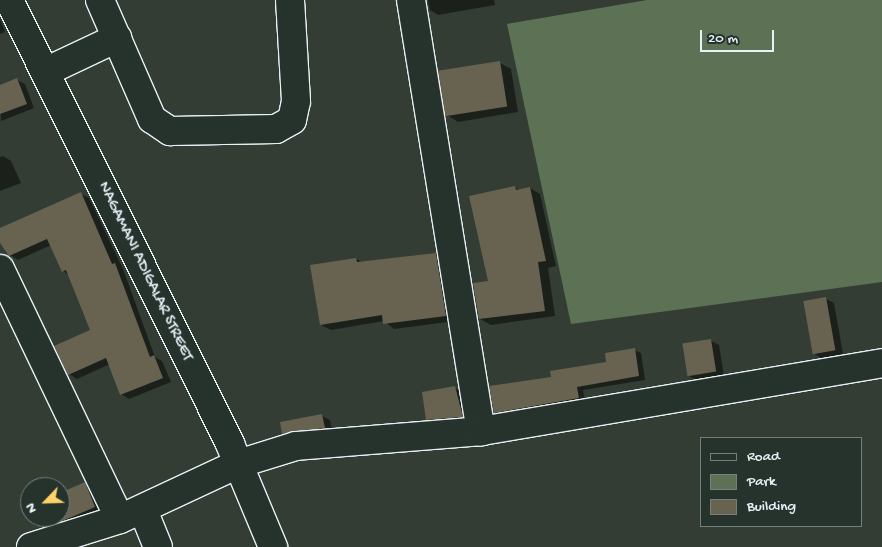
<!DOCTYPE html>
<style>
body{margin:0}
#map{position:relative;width:882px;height:547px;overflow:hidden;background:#333d34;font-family:"Gochi Hand",sans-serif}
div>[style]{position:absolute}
.green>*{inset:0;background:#5d7255}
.shadow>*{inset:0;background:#0007}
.building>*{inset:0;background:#676350;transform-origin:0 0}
.roads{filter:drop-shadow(1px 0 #e8f1f8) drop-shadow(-1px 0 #e8f1f8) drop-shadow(0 1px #e8f1f8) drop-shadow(0 -1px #e8f1f8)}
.street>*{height:28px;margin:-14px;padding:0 14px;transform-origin:14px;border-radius:14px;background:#26332d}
.secondary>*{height:28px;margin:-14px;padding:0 14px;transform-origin:14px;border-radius:14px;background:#26332d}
span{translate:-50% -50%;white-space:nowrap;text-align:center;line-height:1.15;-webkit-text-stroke:4.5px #26332d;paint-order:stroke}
.street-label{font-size:16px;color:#e8f1f8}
.legend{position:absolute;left:700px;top:437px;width:162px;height:90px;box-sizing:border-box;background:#26332d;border:1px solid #747f7e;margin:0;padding:6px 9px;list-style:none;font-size:15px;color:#e8f1f8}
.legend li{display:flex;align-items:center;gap:10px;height:25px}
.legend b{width:25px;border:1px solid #747f7e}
.north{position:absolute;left:20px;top:477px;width:50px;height:50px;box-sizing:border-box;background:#26332d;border:1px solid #747f7e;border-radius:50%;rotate:246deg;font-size:14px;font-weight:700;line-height:20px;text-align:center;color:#e8f1f8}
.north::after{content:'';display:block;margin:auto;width:18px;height:22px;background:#ffd166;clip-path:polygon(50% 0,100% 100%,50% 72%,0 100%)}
.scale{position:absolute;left:700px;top:30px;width:74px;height:22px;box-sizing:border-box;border:2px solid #e8f1f8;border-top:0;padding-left:6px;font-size:15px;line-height:18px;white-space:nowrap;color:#e8f1f8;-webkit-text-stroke:4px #26332d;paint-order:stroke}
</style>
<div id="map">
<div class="green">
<i style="clip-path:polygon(647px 0,882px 0,882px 282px,571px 324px,507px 24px)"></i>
</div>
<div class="shadow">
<i style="clip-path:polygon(428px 0,494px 0,495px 5px,438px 15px,430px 10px)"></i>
<i style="clip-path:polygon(0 19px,5px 32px,0 34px)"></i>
<i style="clip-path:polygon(500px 63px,511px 69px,518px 112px,458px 122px,447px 115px)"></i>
<i style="clip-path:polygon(17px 80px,25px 84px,34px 108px,1px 121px,0 86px)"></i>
<i style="clip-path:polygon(3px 156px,11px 161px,21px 183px,0 191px,0 157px)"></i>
<i style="clip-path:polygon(515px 188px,520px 190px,530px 188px,540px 194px,556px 266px,548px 268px,555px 316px,491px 325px,480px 319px)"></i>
<i style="clip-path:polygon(81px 194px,89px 198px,123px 269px,155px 357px,162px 361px,171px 382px,129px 399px,121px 394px,110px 364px,77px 379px,69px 374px,92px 330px,69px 275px,63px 271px,51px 245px,18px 260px,10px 255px,0 238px,0 230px)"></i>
<i style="clip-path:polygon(436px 254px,445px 259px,455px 321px,394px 329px,384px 321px,331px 330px,321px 325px,356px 259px,362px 262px)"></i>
<i style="clip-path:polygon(826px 299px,834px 303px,843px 354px,821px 358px,813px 353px)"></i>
<i style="clip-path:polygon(711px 341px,719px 345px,724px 376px,697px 381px,689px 376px)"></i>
<i style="clip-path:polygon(634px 350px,641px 353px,645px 380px,583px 390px,585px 402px,501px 416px,495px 412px,552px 378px,608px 363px)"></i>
<i style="clip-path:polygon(455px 388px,463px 393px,470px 421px,436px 424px,428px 419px)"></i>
<i style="clip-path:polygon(322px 416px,330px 420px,332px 432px,291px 438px,283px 433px)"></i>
<i style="clip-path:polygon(85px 484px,93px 488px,103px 512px,69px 525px,59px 517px,60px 494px)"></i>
</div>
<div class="building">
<i style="left:500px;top:61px;width:46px;height:63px;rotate:81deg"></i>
<i style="clip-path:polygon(17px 78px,27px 104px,0 114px,0 85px)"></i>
<i style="clip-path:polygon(515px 186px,516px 190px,530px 187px,546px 261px,538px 262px,545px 311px,479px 319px,473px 283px,488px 281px,469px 196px)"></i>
<i style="clip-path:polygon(81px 192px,112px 264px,115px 263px,150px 357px,154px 355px,163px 378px,120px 395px,106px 358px,68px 375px,54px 346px,90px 330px,66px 270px,62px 272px,47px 239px,9px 256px,0 243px,0 228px)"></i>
<i style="clip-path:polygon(436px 253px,446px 316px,383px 324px,382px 315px,320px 325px,310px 265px,356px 258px,357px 262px)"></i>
<i style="left:826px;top:297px;width:54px;height:23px;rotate:80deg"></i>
<i style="left:711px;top:339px;width:33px;height:29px;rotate:81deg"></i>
<i style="clip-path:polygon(635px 348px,639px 376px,577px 387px,579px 398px,494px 413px,489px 386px,551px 377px,550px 371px,606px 362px,605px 353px)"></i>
<i style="clip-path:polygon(455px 386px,463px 417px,426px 420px,422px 392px)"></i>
<i style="clip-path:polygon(322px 414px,325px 428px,282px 434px,280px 422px)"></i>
<i style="clip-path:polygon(85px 482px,95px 507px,60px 522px,60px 493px)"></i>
</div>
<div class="roads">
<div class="street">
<i style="left:100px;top:0;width:130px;rotate:66.4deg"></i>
<i style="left:152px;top:119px;width:22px;rotate:34deg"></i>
<i style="left:170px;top:131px;width:106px;rotate:-1.1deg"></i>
<i style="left:276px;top:129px;width:18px;rotate:-29deg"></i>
<i style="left:292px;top:120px;width:19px;rotate:-78deg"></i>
<i style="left:296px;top:101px;width:101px;rotate:-93.4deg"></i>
<i style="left:411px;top:0;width:437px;rotate:80.8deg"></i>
<i style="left:45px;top:72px;width:80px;rotate:-25.3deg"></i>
<i style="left:0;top:269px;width:277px;rotate:64.4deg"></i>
<i style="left:143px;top:510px;width:40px;rotate:68deg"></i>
<i style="left:31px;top:547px;width:93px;rotate:-17.5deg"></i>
<i style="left:120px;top:519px;width:130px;rotate:-25deg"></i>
<i style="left:238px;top:464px;width:61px;rotate:-17.2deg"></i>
<i style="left:296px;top:446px;width:186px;rotate:-4.6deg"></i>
<i style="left:481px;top:431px;width:407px;rotate:-9.6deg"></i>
</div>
<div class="secondary">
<i style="left:9px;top:0;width:496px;rotate:63.5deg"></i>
<i style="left:230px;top:444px;width:112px;rotate:67.3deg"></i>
</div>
</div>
<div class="street-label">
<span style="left:144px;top:272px;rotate:64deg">NAGAMANI ADIGALAR STREET</span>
</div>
<ul class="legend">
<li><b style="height:6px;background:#26332d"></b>Road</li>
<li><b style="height:14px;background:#5d7255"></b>Park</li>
<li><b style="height:14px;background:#676350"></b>Building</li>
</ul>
<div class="north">N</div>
<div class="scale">20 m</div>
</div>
